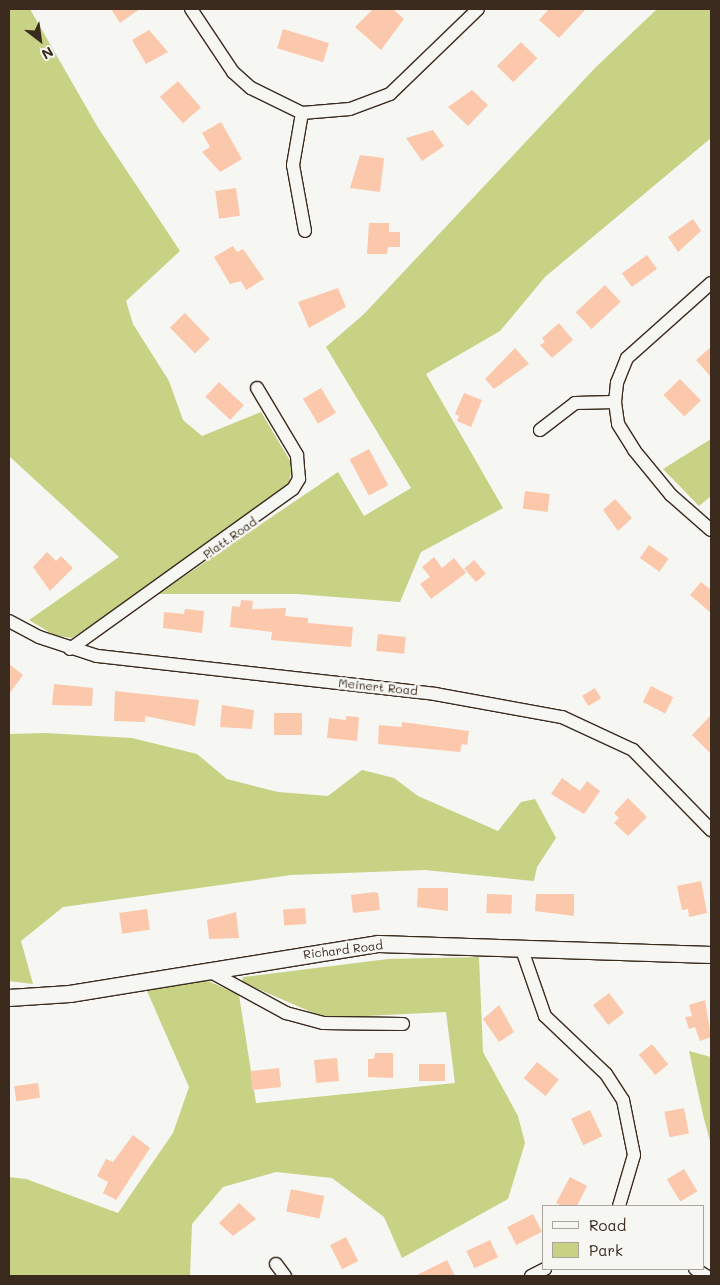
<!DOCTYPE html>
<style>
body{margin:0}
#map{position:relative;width:720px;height:1285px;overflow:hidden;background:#f6f6f2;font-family:Mali,sans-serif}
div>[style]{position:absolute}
.green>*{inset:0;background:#c7d285}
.building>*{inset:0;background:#fcc8ac;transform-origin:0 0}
.roads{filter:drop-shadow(1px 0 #3b2a1e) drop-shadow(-1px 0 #3b2a1e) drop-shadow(0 1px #3b2a1e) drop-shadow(0 -1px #3b2a1e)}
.minor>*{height:12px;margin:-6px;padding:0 6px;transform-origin:6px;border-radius:6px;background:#f6f6f2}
.tertiary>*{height:16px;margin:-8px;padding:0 8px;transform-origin:8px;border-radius:8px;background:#f6f6f2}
span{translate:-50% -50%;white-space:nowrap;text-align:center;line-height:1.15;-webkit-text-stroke:5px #f6f6f2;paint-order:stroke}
.street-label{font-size:12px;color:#3b2a1e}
.frame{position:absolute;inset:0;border:10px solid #3b2a1e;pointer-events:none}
.legend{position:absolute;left:542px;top:1205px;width:162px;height:65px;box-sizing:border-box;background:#f6f6f2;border:1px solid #aba49d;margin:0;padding:6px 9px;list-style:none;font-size:15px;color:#3b2a1e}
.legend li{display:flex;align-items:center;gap:10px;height:25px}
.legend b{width:25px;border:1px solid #aba49d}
.north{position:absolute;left:15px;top:15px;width:50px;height:50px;-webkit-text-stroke:4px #f6f6f2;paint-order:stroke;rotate:150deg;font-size:14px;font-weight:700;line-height:20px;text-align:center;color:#3b2a1e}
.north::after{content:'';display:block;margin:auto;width:18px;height:22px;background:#3b2a1e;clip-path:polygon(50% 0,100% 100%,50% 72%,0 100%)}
</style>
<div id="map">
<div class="green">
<i style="clip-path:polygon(9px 9px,30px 9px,97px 126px,180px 251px,126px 301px,133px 324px,169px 381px,183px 420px,202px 436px,261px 412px,292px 464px,289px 485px,276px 503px,72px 638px,54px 635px,29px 620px,119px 557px,9px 456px)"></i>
<i style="clip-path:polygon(657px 9px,711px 9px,711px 138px,545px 277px,500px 331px,426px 374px,503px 508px,421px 552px,400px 602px,297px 594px,158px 594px,338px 472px,364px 516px,411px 488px,326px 347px,364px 314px,596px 67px)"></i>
<i style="clip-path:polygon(711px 439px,711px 496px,699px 506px,663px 469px)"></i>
<i style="clip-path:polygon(45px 733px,132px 738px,197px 754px,227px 779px,278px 792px,328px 796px,362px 770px,394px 778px,418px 796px,498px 831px,521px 802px,535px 799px,556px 838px,537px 867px,534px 881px,425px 870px,291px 875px,63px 907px,21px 941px,33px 984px,9px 981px,9px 734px)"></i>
<i style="clip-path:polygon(479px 957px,483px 1052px,518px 1116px,525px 1143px,508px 1199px,402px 1258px,384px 1217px,332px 1178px,276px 1172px,223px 1187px,192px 1224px,190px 1276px,9px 1276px,9px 1177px,26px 1179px,118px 1213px,173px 1133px,189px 1087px,147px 991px,204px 979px,239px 995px,256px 1103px,455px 1083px,446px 1012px,325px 1018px,242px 982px,243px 977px,388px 959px)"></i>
<i style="clip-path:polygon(689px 1051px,711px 1057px,711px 1145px,703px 1115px)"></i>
</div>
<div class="building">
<i style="clip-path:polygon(111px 9px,140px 9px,120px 23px)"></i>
<i style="clip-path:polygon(373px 9px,393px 9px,404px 19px,381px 50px,355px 27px)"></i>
<i style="clip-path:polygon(549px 9px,586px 9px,559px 38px,539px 20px)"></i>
<i style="left:283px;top:29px;width:48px;height:20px;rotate:17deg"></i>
<i style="clip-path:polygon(149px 30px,168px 52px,146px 64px,132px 40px)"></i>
<i style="left:521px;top:42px;width:23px;height:34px;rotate:45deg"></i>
<i style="left:178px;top:81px;width:35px;height:24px;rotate:49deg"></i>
<i style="clip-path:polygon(472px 90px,488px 105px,468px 126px,448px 107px)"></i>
<i style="clip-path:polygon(221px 122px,242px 159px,220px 172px,202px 152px,210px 147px,202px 133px)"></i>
<i style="clip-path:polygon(433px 130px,444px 146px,422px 161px,406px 138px)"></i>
<i style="clip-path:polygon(360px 155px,384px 158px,380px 192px,350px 188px)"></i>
<i style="left:236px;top:188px;width:28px;height:21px;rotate:82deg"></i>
<i style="clip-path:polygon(693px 219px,701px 231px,678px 252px,668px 237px)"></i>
<i style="clip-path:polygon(369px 223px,389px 223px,389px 232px,400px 232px,400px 247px,388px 247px,387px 254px,367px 254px)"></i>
<i style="clip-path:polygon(233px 246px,237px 252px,243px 249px,264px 279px,246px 290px,241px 281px,230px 284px,214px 257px)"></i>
<i style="left:647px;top:255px;width:17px;height:31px;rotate:54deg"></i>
<i style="left:605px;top:285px;width:23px;height:40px;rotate:47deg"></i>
<i style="clip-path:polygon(338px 288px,346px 307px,309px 328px,298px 302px)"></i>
<i style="left:185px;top:313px;width:36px;height:21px;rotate:46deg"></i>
<i style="clip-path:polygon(559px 323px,573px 340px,552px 358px,540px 345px,545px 342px,542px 338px)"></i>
<i style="clip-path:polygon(711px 347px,711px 377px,696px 360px)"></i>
<i style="clip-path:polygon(515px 348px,529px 364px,494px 389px,485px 379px)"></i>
<i style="left:680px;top:379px;width:30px;height:23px;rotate:46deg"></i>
<i style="left:219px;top:382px;width:34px;height:20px;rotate:43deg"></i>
<i style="left:321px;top:388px;width:29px;height:21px;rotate:59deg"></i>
<i style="clip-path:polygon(464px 393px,482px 400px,471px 427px,457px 421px,459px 416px,455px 414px)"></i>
<i style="left:369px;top:449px;width:41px;height:22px;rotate:62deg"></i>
<i style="left:525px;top:491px;width:25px;height:18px;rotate:7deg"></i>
<i style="clip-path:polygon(615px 499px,632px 518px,618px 531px,603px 510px)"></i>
<i style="left:649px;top:545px;width:24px;height:16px;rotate:35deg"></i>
<i style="clip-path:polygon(47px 552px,56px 561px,61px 556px,73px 568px,50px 591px,33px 567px)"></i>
<i style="clip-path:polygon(434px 557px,442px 568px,454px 558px,466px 573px,431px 599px,420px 584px,430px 577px,422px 567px)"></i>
<i style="left:474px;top:560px;width:18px;height:13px;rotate:49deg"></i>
<i style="clip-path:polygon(701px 582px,711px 590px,711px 613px,690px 595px)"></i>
<i style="clip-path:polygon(241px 600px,253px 601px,252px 609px,286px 608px,285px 616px,308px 618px,308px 623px,353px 627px,351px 647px,271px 640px,272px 632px,230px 627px,232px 606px,240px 607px)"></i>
<i style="clip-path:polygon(185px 609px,204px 611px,202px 633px,163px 628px,164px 612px,184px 614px)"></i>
<i style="left:378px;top:634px;width:28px;height:17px;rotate:6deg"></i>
<i style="clip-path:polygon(9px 664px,23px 675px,9px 694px)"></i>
<i style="clip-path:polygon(54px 684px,93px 688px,92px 706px,52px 705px)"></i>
<i style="left:651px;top:686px;width:25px;height:18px;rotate:27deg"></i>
<i style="left:595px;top:688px;width:12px;height:15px;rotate:59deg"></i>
<i style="clip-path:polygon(115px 691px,199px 700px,195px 726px,145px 716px,145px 722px,114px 721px)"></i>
<i style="clip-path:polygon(222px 705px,254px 710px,252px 729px,220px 727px)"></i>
<i style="left:274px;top:713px;width:28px;height:22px"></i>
<i style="clip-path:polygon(711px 715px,711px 754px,692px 735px)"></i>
<i style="clip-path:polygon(346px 716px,359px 717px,357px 741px,327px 738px,329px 718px,346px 720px)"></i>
<i style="clip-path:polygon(402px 722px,469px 731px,467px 745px,462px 744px,460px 752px,378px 744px,379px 725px,402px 727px)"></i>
<i style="clip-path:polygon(562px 778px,580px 791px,587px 781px,600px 791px,584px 814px,551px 794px)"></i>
<i style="clip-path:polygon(628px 798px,647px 817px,628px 836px,614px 823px,619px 818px,614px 813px)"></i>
<i style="clip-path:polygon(701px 881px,707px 913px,689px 917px,688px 909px,682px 910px,677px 886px)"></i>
<i style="clip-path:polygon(418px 888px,448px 888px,448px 911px,417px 907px)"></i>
<i style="clip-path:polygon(374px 892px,378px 893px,380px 910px,353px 913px,351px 895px)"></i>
<i style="left:487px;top:894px;width:25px;height:19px;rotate:2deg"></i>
<i style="clip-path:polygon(536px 894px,574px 894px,574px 916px,535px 911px)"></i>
<i style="left:305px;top:908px;width:16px;height:22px;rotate:86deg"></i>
<i style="left:147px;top:909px;width:21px;height:28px;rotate:82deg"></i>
<i style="clip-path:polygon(236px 912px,239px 938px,209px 939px,207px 920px)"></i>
<i style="left:609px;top:993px;width:25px;height:20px;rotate:53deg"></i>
<i style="clip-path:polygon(705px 1000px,711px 1037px,700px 1041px,695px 1027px,689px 1029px,685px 1017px,692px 1016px,689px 1005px)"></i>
<i style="clip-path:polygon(499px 1005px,514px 1032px,499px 1042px,483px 1019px)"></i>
<i style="left:652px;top:1044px;width:26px;height:17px;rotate:51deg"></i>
<i style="clip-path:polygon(375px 1053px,393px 1053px,393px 1078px,368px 1077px,368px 1059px,374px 1059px)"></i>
<i style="left:337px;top:1058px;width:23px;height:23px;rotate:85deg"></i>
<i style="left:537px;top:1062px;width:28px;height:21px;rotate:39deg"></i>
<i style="left:419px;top:1064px;width:26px;height:17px"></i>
<i style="left:279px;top:1068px;width:19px;height:29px;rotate:84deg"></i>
<i style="left:38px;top:1083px;width:15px;height:24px;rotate:82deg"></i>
<i style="left:684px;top:1108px;width:26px;height:20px;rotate:79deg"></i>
<i style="left:590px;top:1110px;width:29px;height:21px;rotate:65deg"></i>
<i style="clip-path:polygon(133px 1135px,150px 1148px,116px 1200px,103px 1193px,108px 1182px,97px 1176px,106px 1159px,113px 1162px)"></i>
<i style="left:684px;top:1169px;width:26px;height:20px;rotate:59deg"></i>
<i style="clip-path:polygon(570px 1177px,587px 1186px,577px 1206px,562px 1206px,556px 1203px)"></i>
<i style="left:291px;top:1189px;width:34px;height:23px;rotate:12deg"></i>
<i style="clip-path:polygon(239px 1203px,256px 1219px,233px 1236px,219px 1223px)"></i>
<i style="left:533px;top:1214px;width:20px;height:29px;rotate:63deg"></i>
<i style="left:346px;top:1237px;width:27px;height:18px;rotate:63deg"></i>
<i style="left:490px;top:1240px;width:19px;height:26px;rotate:65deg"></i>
<i style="clip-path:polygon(447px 1260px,455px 1276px,415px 1276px)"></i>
</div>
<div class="roads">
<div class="minor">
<i style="left:191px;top:9px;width:76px;rotate:56.3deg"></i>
<i style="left:233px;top:72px;width:24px;rotate:42deg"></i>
<i style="left:251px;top:88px;width:57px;rotate:26.1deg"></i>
<i style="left:302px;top:113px;width:48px;rotate:-4.8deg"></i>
<i style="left:350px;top:109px;width:43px;rotate:-20.6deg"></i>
<i style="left:390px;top:94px;width:122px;rotate:-44deg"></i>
<i style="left:302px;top:113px;width:53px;rotate:99.8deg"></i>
<i style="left:293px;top:165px;width:67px;rotate:79.7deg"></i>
<i style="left:711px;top:283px;width:113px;rotate:138.2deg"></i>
<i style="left:627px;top:358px;width:27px;rotate:112deg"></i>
<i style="left:617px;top:383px;width:19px;rotate:96deg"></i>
<i style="left:615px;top:402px;width:22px;rotate:82deg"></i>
<i style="left:618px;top:424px;width:31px;rotate:58deg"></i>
<i style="left:634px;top:450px;width:58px;rotate:50.6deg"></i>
<i style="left:671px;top:495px;width:53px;rotate:41.2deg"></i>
<i style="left:540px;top:430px;width:44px;rotate:-37.6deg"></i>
<i style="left:575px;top:403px;width:40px;rotate:-1.4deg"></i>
<i style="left:9px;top:621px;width:34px;rotate:28deg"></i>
<i style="left:39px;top:637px;width:61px;rotate:18.1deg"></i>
<i style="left:97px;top:656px;width:340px;rotate:6.4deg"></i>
<i style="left:435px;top:694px;width:129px;rotate:10.3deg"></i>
<i style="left:562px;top:717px;width:78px;rotate:24.9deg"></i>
<i style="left:633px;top:750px;width:112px;rotate:45.7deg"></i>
<i style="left:70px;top:649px;width:274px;rotate:-35.7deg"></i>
<i style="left:293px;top:489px;width:12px;rotate:-59deg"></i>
<i style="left:299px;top:479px;width:24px;rotate:-95deg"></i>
<i style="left:297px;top:455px;width:78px;rotate:-120.8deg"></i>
<i style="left:521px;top:947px;width:73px;rotate:70.8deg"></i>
<i style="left:545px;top:1016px;width:84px;rotate:43.6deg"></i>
<i style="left:606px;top:1074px;width:31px;rotate:57deg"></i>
<i style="left:623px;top:1100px;width:56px;rotate:78.7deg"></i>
<i style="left:634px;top:1155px;width:53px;rotate:106.4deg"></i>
<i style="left:209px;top:971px;width:88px;rotate:28.6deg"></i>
<i style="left:286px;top:1013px;width:38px;rotate:15deg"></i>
<i style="left:323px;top:1023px;width:80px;rotate:0.7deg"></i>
<i style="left:276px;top:1264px;width:15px;rotate:53deg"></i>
<i style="left:695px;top:1269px;width:13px;rotate:32deg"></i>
<i style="left:531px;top:1276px;width:16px;rotate:-27deg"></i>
</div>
<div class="tertiary">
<i style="left:9px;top:998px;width:61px;rotate:-3.8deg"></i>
<i style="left:70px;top:994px;width:313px;rotate:-9.2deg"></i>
<i style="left:379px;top:944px;width:332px;rotate:1.9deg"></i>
</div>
</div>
<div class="street-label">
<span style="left:230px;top:538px;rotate:-35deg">Platt Road</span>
<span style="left:378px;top:687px;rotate:6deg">Meinert Road</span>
<span style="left:343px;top:950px;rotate:-7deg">Richard Road</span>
</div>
<div class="frame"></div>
<ul class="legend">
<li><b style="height:6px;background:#f6f6f2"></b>Road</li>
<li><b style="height:14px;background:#c7d285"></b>Park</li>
</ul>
<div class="north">N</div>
</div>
